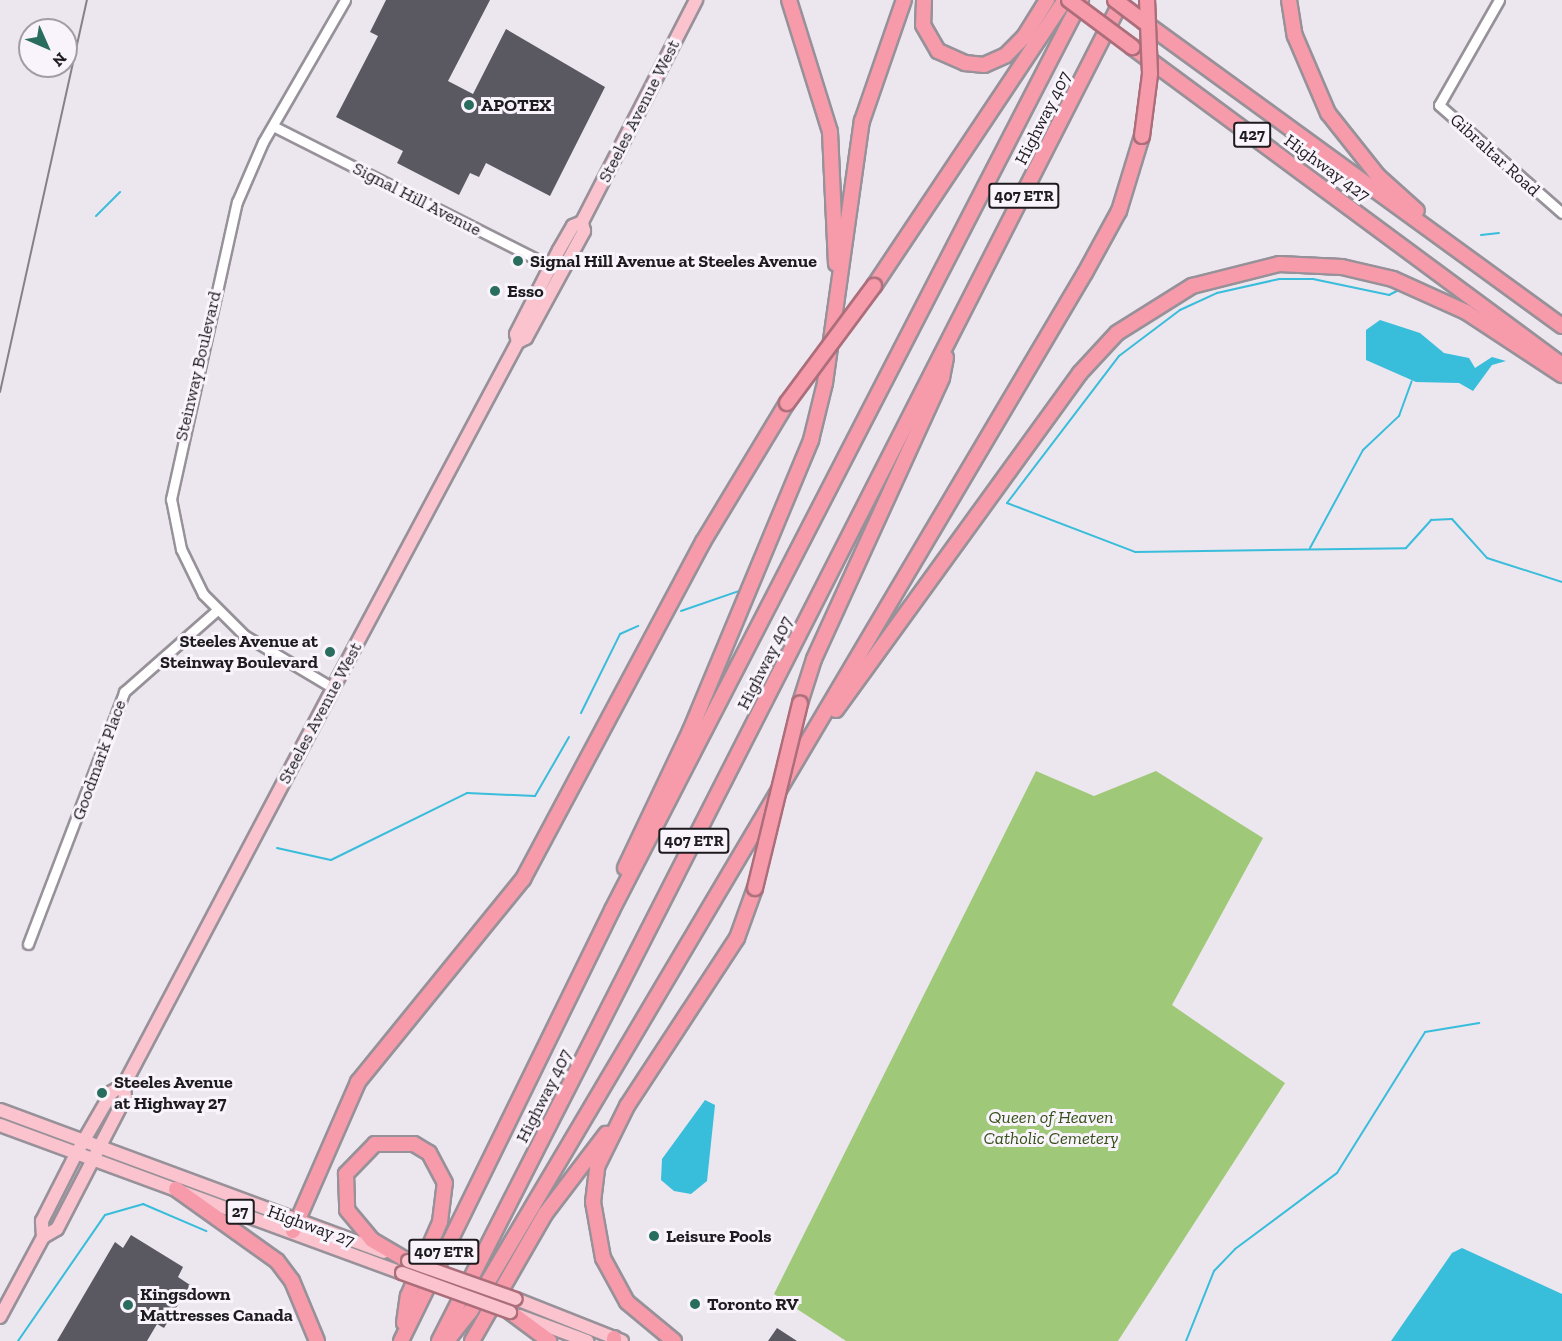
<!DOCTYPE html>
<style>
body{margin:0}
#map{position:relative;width:1562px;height:1341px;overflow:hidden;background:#ece6ee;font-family:"Zilla Slab",serif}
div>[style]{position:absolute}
.green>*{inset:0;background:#9fc978}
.water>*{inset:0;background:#38bddb}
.stream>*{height:2px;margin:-1px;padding:0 1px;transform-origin:1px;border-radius:1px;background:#38bddb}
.building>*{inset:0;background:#5a5961}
.roads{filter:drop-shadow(2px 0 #979199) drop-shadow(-2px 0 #979199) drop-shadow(0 2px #979199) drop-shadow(0 -2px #979199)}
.minor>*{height:9px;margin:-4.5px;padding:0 4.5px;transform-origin:4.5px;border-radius:4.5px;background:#fff}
.major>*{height:12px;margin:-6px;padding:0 6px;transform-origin:6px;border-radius:6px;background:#fac3cd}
.highway>*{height:14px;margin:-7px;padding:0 7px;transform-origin:7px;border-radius:7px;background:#f79bab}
.rail>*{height:2px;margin:-1px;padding:0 1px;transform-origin:1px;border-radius:1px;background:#858187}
.bridges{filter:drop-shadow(2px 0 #ab6e7a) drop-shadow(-2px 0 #ab6e7a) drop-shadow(0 2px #ab6e7a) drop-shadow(0 -2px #ab6e7a)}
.major-bridge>*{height:12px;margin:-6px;padding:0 6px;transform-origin:6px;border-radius:6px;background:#fac3cd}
.highway-bridge>*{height:14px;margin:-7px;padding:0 7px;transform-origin:7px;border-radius:7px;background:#f79bab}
.dots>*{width:16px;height:16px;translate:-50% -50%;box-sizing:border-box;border:3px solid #f9f3fc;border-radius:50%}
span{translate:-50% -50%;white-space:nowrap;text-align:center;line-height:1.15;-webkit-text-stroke:6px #f9f3fc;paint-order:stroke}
.shield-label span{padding:2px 4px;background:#f9f3fc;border:2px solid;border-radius:4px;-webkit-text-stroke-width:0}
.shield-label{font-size:16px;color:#1d1b1e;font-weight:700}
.poi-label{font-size:18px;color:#1d1b1e;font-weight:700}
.left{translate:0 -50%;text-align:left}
.right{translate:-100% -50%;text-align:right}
.street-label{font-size:18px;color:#1d1b1e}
.park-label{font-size:18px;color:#355017;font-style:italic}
.north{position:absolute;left:18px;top:18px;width:60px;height:60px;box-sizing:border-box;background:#f9f3fc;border:2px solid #a19da3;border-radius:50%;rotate:135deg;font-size:16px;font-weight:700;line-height:24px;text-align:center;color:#1d1b1e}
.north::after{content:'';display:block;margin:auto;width:21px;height:27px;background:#296d5f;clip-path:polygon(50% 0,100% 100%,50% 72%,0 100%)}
</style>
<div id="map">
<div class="green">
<i style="clip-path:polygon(1156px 771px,1263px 838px,1172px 1005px,1285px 1083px,1118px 1341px,846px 1341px,774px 1294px,1036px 771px,1094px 796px)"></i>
</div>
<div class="water">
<i style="clip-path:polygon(1380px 320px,1420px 333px,1444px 353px,1469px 358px,1475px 368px,1492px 357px,1506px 361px,1492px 365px,1473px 391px,1459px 383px,1416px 382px,1366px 360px,1366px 330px)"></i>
<i style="clip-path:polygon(705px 1100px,715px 1105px,707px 1181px,691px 1194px,674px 1191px,661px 1180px,662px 1159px)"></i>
<i style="clip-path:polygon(1462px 1248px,1562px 1294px,1562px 1341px,1391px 1341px,1452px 1253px)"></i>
</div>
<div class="stream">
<i style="left:96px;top:216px;width:34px;rotate:-45deg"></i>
<i style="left:1481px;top:235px;width:18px;rotate:-6deg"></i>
<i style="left:1007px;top:503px;width:137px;rotate:20.9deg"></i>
<i style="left:1135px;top:552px;width:271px;rotate:-0.8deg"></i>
<i style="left:1406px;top:548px;width:38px;rotate:-48deg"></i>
<i style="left:1431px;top:520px;width:21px;rotate:-3deg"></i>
<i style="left:1452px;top:519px;width:52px;rotate:48.1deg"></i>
<i style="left:1487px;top:558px;width:79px;rotate:17.7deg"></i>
<i style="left:1007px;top:503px;width:185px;rotate:-52.7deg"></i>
<i style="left:1119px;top:356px;width:76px;rotate:-37deg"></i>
<i style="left:1180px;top:310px;width:41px;rotate:-24.7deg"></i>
<i style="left:1217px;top:293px;width:64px;rotate:-12.7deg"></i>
<i style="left:1279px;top:279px;width:34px"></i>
<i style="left:1313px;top:279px;width:78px;rotate:11.9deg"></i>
<i style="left:1389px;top:295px;width:11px;rotate:-27deg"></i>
<i style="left:1310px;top:548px;width:111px;rotate:-61.6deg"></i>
<i style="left:1363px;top:450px;width:50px;rotate:-43.4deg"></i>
<i style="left:1399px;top:416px;width:37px;rotate:-70deg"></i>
<i style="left:681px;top:611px;width:61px;rotate:-19deg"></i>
<i style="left:581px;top:713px;width:88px;rotate:-63.7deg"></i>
<i style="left:620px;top:634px;width:20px;rotate:-24deg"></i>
<i style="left:277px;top:848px;width:55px;rotate:12.5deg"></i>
<i style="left:331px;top:860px;width:152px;rotate:-26.2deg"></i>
<i style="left:467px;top:793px;width:68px;rotate:2.5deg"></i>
<i style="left:535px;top:796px;width:68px;rotate:-60deg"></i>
<i style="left:18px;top:1341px;width:153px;rotate:-55.4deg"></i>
<i style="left:105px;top:1215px;width:40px;rotate:-16deg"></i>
<i style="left:143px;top:1204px;width:69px;rotate:23.2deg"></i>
<i style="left:1186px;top:1341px;width:75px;rotate:-68.2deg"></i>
<i style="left:1214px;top:1271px;width:30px;rotate:-46deg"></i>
<i style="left:1235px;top:1249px;width:127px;rotate:-36.7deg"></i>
<i style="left:1337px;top:1173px;width:166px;rotate:-58deg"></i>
<i style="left:1425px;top:1032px;width:55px;rotate:-9.5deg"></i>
</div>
<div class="building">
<i style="clip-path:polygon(386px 0,490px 0,448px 81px,473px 94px,506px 29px,605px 87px,550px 196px,486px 163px,479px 177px,470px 173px,459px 195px,397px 163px,403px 151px,336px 117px,378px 36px,370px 32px)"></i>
<i style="clip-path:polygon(131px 1235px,183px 1267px,178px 1277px,190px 1285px,164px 1328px,157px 1324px,147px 1341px,57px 1341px,115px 1242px,123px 1248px)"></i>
<i style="clip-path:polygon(777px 1328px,797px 1341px,768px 1341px)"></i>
</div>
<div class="roads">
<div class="minor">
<i style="left:1499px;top:0;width:121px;rotate:119.7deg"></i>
<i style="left:1439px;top:105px;width:164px;rotate:41.3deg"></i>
<i style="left:273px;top:126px;width:315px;rotate:26.8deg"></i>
<i style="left:333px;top:688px;width:104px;rotate:-149.2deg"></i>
<i style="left:244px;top:635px;width:58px;rotate:-135deg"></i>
<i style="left:203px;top:594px;width:50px;rotate:-116.1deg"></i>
<i style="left:181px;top:549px;width:51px;rotate:-101.3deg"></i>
<i style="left:171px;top:499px;width:304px;rotate:-77.5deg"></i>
<i style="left:237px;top:202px;width:65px;rotate:-66.6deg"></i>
<i style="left:263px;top:142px;width:164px;rotate:-60deg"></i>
<i style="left:28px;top:944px;width:270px;rotate:-69.1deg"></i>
<i style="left:124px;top:692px;width:124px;rotate:-41.4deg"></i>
</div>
<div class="major">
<i style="left:518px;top:342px;width:8px;rotate:-104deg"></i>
<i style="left:516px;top:334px;width:94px;rotate:-62.9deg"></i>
<i style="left:559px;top:250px;width:28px;rotate:-60deg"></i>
<i style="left:573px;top:226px;width:10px;rotate:-24deg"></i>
<i style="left:0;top:1110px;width:409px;rotate:20.3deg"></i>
<i style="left:0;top:1125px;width:428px;rotate:20.2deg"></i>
<i style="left:43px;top:1237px;width:16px;rotate:-94deg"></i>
<i style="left:42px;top:1221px;width:75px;rotate:-63.1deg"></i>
<i style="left:76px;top:1154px;width:72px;rotate:-59.9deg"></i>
<i style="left:112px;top:1092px;width:14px;rotate:-30deg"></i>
<i style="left:516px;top:1299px;width:114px;rotate:21.6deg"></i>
<i style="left:520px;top:1316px;width:72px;rotate:20.5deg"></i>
<i style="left:0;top:1317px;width:91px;rotate:-61.7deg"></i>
<i style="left:43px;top:1237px;width:16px;rotate:-30deg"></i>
<i style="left:57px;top:1229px;width:148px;rotate:-62.6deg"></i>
<i style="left:125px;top:1098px;width:13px;rotate:-94deg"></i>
<i style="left:124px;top:1085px;width:449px;rotate:-62.2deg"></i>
<i style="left:333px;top:688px;width:392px;rotate:-61.9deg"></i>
<i style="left:518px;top:342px;width:9px;rotate:-27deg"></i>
<i style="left:526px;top:338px;width:122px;rotate:-61.5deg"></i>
<i style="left:584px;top:231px;width:9px;rotate:-103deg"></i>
<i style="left:582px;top:222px;width:250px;rotate:-62.8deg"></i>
</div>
<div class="highway">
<i style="left:789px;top:0;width:138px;rotate:72.7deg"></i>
<i style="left:830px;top:132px;width:132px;rotate:87.4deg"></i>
<i style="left:924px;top:0;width:25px;rotate:92deg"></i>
<i style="left:923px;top:25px;width:30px;rotate:60deg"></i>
<i style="left:938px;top:51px;width:30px;rotate:24deg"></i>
<i style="left:965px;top:63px;width:19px;rotate:6deg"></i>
<i style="left:984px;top:65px;width:24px;rotate:-24deg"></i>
<i style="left:1006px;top:55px;width:25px;rotate:-45deg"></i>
<i style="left:1024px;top:37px;width:44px;rotate:-58.1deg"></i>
<i style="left:1289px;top:0;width:36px;rotate:81deg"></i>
<i style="left:1295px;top:36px;width:84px;rotate:66.8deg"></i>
<i style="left:1328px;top:113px;width:80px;rotate:51.6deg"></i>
<i style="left:1378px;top:176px;width:52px;rotate:41.9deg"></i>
<i style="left:1144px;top:22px;width:517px;rotate:36.03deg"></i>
<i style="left:1132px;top:47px;width:535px;rotate:36.48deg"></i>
<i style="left:874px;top:286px;width:344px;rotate:-56.3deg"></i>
<i style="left:800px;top:703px;width:46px;rotate:-72.3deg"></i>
<i style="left:814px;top:659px;width:309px;rotate:-65.5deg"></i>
<i style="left:942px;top:378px;width:21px;rotate:-79deg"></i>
<i style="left:836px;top:710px;width:416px;rotate:-54.1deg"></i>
<i style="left:1080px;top:373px;width:54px;rotate:-47.2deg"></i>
<i style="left:1117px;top:333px;width:89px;rotate:-32.1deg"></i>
<i style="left:1192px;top:286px;width:90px;rotate:-14.2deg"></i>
<i style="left:1279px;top:264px;width:63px;rotate:2.7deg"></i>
<i style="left:1342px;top:267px;width:52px;rotate:13.2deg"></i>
<i style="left:1393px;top:279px;width:80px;rotate:24.3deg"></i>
<i style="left:1466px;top:312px;width:115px;rotate:33.3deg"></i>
<i style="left:625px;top:868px;width:152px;rotate:-64.6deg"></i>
<i style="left:690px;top:731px;width:315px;rotate:-67.4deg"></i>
<i style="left:811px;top:440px;width:59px;rotate:-76.2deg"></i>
<i style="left:825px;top:383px;width:265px;rotate:-82deg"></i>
<i style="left:862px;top:121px;width:128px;rotate:-70.9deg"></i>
<i style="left:176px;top:1189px;width:124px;rotate:35.5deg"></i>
<i style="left:277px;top:1261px;width:25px;rotate:53deg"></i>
<i style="left:292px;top:1281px;width:65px;rotate:67.4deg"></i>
<i style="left:293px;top:1231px;width:163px;rotate:-66.4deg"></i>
<i style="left:358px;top:1082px;width:262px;rotate:-50.9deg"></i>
<i style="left:523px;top:879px;width:382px;rotate:-61.9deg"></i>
<i style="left:703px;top:542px;width:162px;rotate:-58.9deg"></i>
<i style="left:510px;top:1312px;width:49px;rotate:36.6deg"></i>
<i style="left:404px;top:1323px;width:27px;rotate:-82deg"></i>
<i style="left:408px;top:1296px;width:81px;rotate:-66.6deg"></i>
<i style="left:440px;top:1222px;width:39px;rotate:-83deg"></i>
<i style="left:445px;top:1183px;width:34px;rotate:-118deg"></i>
<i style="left:429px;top:1153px;width:17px;rotate:-149deg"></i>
<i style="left:414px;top:1144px;width:39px;rotate:180deg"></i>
<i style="left:375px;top:1144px;width:42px;rotate:134deg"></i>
<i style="left:346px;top:1174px;width:36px;rotate:88deg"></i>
<i style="left:347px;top:1210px;width:39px;rotate:50deg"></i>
<i style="left:372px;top:1240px;width:42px;rotate:30.3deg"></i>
<i style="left:401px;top:1341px;width:480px;rotate:-63.9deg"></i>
<i style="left:612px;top:910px;width:1024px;rotate:-62.73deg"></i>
<i style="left:439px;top:1341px;width:1505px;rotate:-63.01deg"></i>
<i style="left:447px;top:1341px;width:37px;rotate:-52deg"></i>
<i style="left:470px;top:1312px;width:1207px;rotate:-59.38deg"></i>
<i style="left:1085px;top:273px;width:71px;rotate:-61.3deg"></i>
<i style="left:1119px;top:211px;width:78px;rotate:-73deg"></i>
<i style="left:472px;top:1341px;width:146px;rotate:-60.1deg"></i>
<i style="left:545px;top:1214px;width:101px;rotate:-52.7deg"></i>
<i style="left:614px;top:1341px;width:3px;rotate:-90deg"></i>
<i style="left:674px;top:1341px;width:61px;rotate:-140.3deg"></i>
<i style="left:627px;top:1302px;width:50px;rotate:-118.6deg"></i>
<i style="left:603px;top:1258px;width:57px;rotate:-100.1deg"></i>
<i style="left:593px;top:1202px;width:35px;rotate:-83deg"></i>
<i style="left:597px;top:1167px;width:68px;rotate:-63.8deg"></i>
<i style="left:627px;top:1106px;width:201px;rotate:-56.8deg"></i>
<i style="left:737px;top:938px;width:53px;rotate:-70.2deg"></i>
</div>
</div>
<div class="rail">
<i style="left:0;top:392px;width:402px;rotate:-77.5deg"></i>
</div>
<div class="bridges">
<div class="major-bridge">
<i style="left:408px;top:1261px;width:114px;rotate:19.4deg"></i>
<i style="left:402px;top:1273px;width:115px;rotate:19.9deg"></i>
</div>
<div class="highway-bridge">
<i style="left:1069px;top:0;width:79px;rotate:36.7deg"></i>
<i style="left:1115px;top:0;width:36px;rotate:37deg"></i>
<i style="left:1142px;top:136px;width:63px;rotate:-82.6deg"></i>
<i style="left:1150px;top:74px;width:74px;rotate:-92.3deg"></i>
<i style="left:787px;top:403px;width:146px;rotate:-53.4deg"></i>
<i style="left:755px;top:888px;width:190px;rotate:-76.3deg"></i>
</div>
</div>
<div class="dots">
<i style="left:469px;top:105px;background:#296d5f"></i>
<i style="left:518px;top:261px;background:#296d5f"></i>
<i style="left:495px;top:291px;background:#296d5f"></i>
<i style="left:330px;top:652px;background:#296d5f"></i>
<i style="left:102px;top:1093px;background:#296d5f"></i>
<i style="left:654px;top:1236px;background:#296d5f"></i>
<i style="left:695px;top:1304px;background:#296d5f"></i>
<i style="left:128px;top:1305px;background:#296d5f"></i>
</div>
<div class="shield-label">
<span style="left:1252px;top:135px">427</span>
<span style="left:1024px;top:196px">407 ETR</span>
<span style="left:694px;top:841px">407 ETR</span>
<span style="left:240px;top:1212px">27</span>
<span style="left:444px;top:1252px">407 ETR</span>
</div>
<div class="poi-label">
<span class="left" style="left:481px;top:105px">APOTEX</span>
<span class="left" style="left:530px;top:261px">Signal Hill Avenue at Steeles Avenue</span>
<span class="left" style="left:507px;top:291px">Esso</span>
<span class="right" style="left:318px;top:652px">Steeles Avenue at<br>Steinway Boulevard</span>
<span class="left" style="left:114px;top:1093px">Steeles Avenue<br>at Highway 27</span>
<span class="left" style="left:666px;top:1236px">Leisure Pools</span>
<span class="left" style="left:140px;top:1305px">Kingsdown<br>Mattresses Canada</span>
<span class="left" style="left:707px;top:1304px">Toronto RV</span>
</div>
<div class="street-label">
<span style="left:639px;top:111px;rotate:-63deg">Steeles Avenue West</span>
<span style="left:1043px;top:118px;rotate:-63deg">Highway 407</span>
<span style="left:1495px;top:155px;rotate:42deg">Gibraltar Road</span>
<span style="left:1327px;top:168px;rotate:36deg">Highway 427</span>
<span style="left:417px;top:199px;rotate:27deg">Signal Hill Avenue</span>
<span style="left:198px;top:366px;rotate:-77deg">Steinway Boulevard</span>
<span style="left:765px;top:663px;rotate:-63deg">Highway 407</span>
<span style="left:320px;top:713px;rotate:-62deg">Steeles Avenue West</span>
<span style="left:99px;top:760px;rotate:-70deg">Goodmark Place</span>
<span style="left:544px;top:1096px;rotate:-63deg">Highway 407</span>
<span style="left:311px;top:1226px;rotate:20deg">Highway 27</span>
</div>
<div class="park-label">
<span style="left:1051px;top:1128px">Queen of Heaven<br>Catholic Cemetery</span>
</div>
<div class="north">N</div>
</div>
